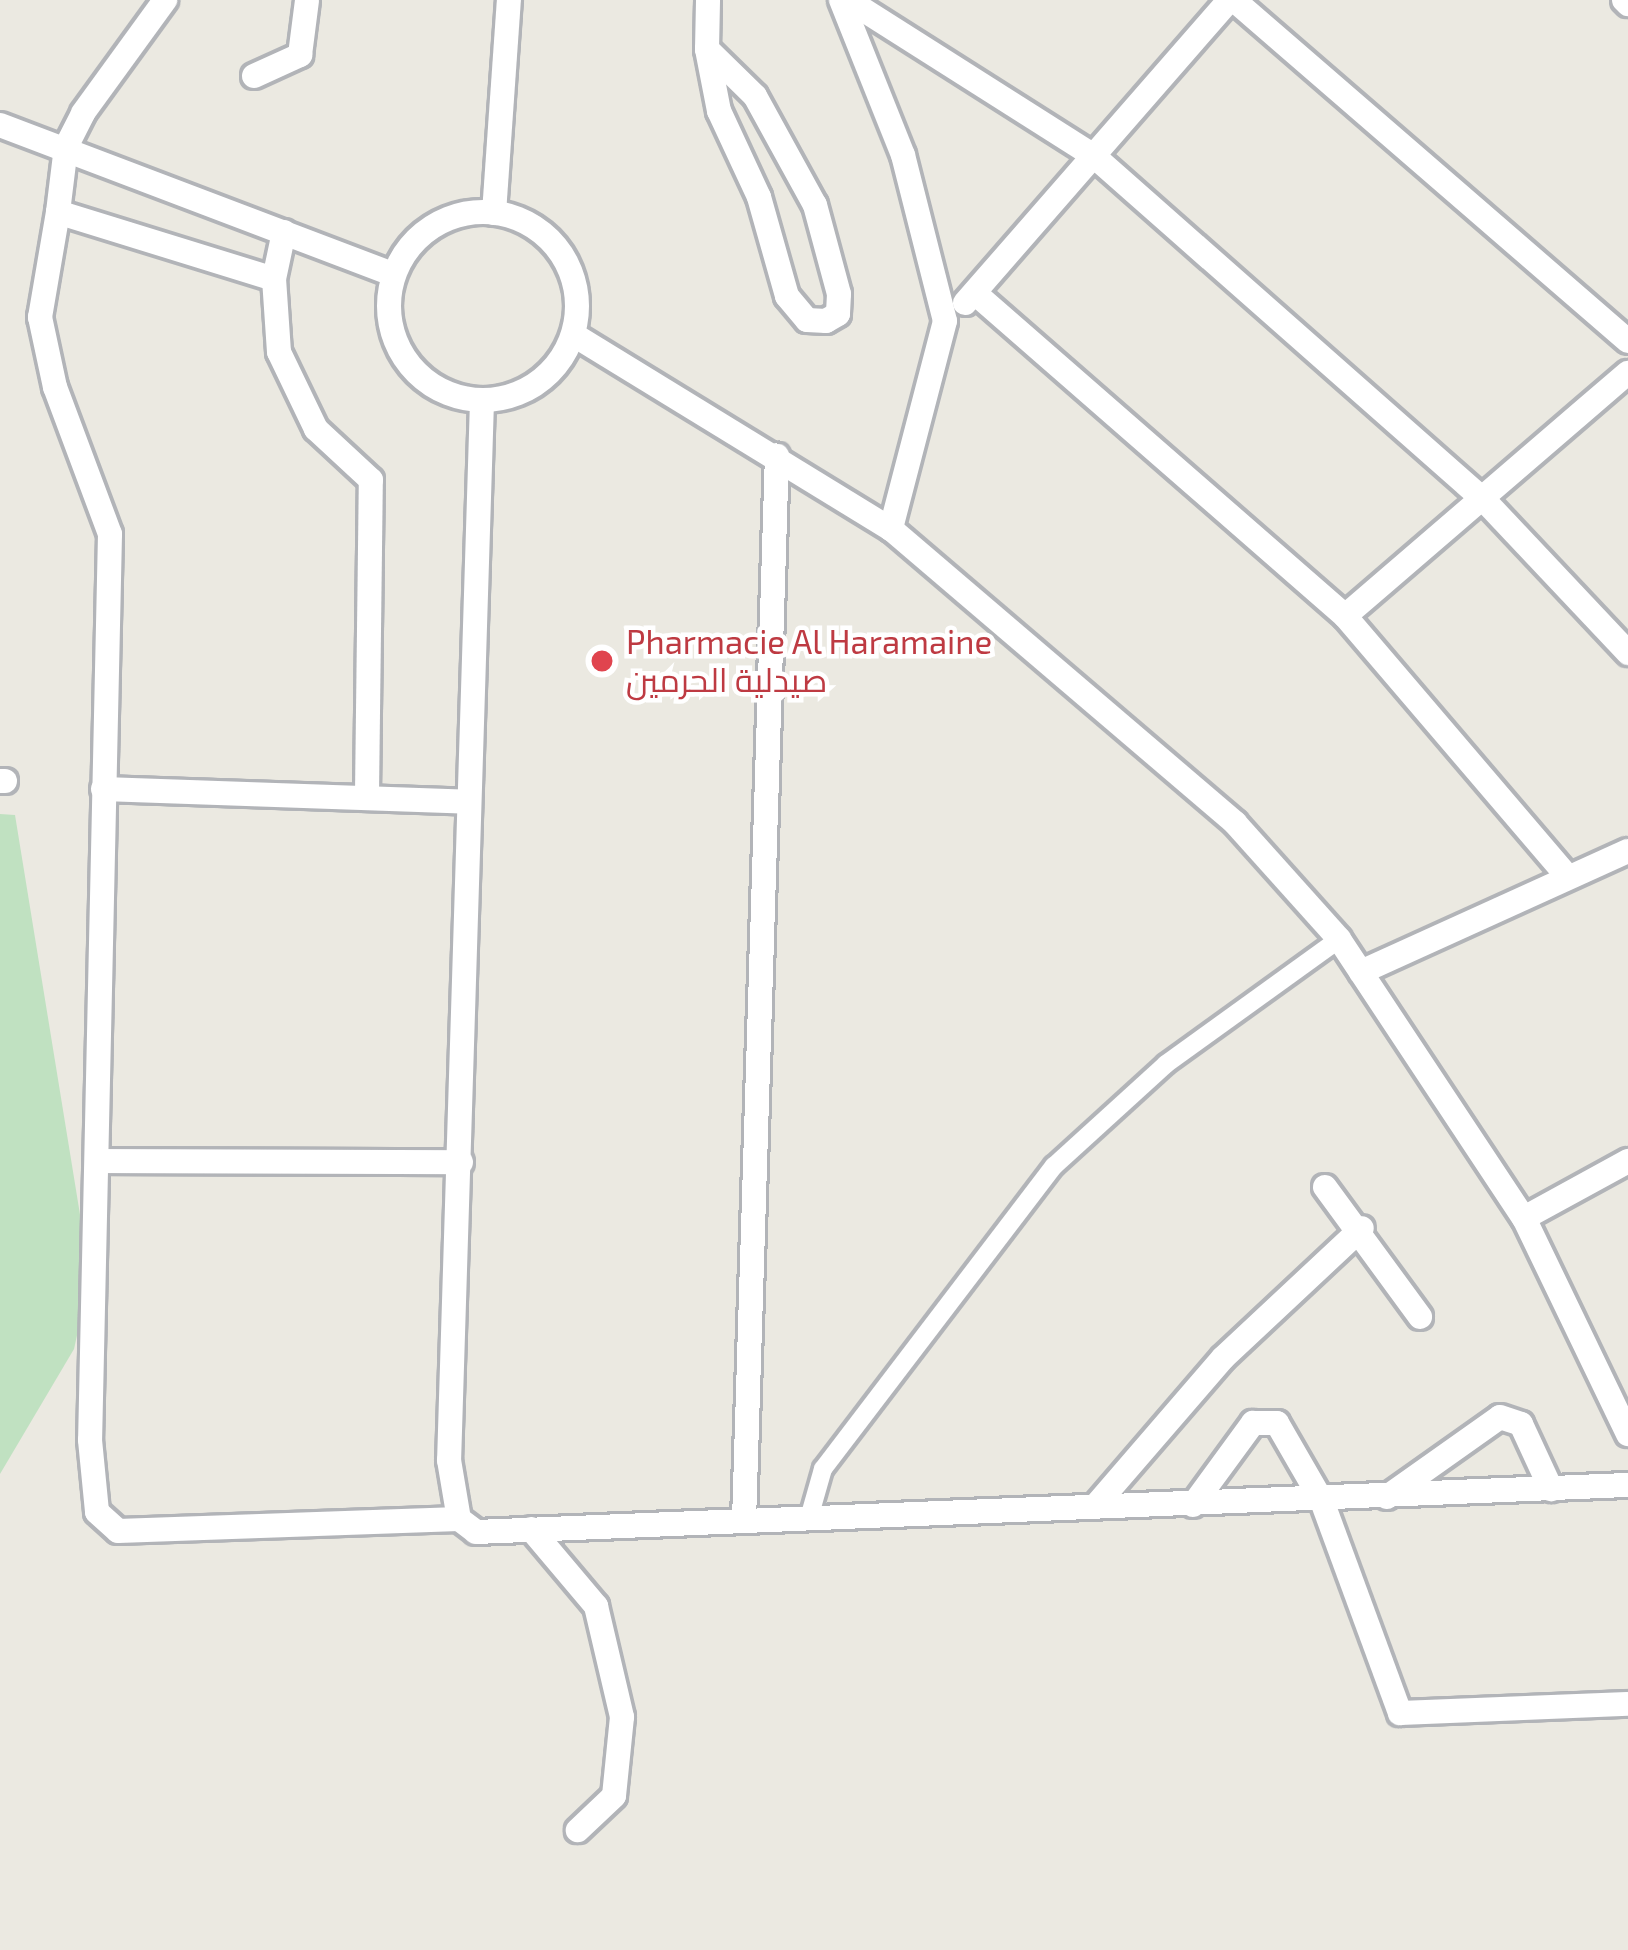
<!DOCTYPE html>
<meta charset="utf-8">
<style>
body{margin:0}
#map{position:relative;width:1628px;height:1950px;overflow:hidden;background:#ebe9e1;font-family:"Exo 2",Cairo,sans-serif}
div>[style]{position:absolute}
.green>*{inset:0;background:#c0e1c1}
.roads{filter:drop-shadow(3px 0 #b2b4b8) drop-shadow(-3px 0 #b2b4b8) drop-shadow(0 3px #b2b4b8) drop-shadow(0 -3px #b2b4b8)}
.pedestrian>*{height:18px;margin:-9px;padding:0 9px;transform-origin:9px;border-radius:9px;background:#fff}
.minor>*{height:24px;margin:-12px;padding:0 12px;transform-origin:12px;border-radius:12px;background:#fff}
.minor>.ring{margin:-12px;padding:0;box-sizing:content-box;background:none;border:24px solid #fff;border-radius:50%}
.dots>*{width:33px;height:33px;translate:-50% -50%;box-sizing:border-box;border:6px solid #fff;border-radius:50%}
span{translate:-50% -50%;white-space:nowrap;text-align:center;line-height:1.15;-webkit-text-stroke:9px #fff;paint-order:stroke}
.health-label{font-size:33px;color:#be3a42}
.left{translate:0 -50%;text-align:left}
</style>
<div id="map">
<div class="green">
<i style="clip-path:polygon(0 814px,15px 815px,90px 1276px,74px 1349px,0 1474px)"></i>
</div>
<div class="roads">
<div class="pedestrian">
<i style="left:809px;top:1518px;width:51px;rotate:-74.1deg"></i>
<i style="left:823px;top:1469px;width:381px;rotate:-52.7deg"></i>
<i style="left:1054px;top:1166px;width:151px;rotate:-42.3deg"></i>
<i style="left:1166px;top:1064px;width:213px;rotate:-35.8deg"></i>
</div>
<div class="minor">
<i style="left:841px;top:0;width:167px;rotate:68.2deg"></i>
<i style="left:903px;top:155px;width:171px;rotate:75.8deg"></i>
<i style="left:945px;top:321px;width:215px;rotate:104.6deg"></i>
<i style="left:848px;top:0;width:293px;rotate:32.4deg"></i>
<i style="left:1095px;top:157px;width:520px;rotate:41.41deg"></i>
<i style="left:1485px;top:501px;width:209px;rotate:46.7deg"></i>
<i style="left:1234px;top:0;width:521px;rotate:40.88deg"></i>
<i style="left:1624px;top:0;width:6px;rotate:45deg"></i>
<i style="left:707px;top:49px;width:67px;rotate:44.4deg"></i>
<i style="left:755px;top:96px;width:124px;rotate:61.2deg"></i>
<i style="left:815px;top:205px;width:92px;rotate:74.9deg"></i>
<i style="left:839px;top:294px;width:20px;rotate:93deg"></i>
<i style="left:838px;top:314px;width:14px;rotate:150deg"></i>
<i style="left:826px;top:321px;width:19px;rotate:-177deg"></i>
<i style="left:807px;top:320px;width:31px;rotate:-130deg"></i>
<i style="left:787px;top:296px;width:103px;rotate:-105.8deg"></i>
<i style="left:759px;top:197px;width:95px;rotate:-114.9deg"></i>
<i style="left:719px;top:111px;width:63px;rotate:-101deg"></i>
<i style="left:707px;top:49px;width:49px;rotate:-88.8deg"></i>
<i style="left:254px;top:76px;width:51px;rotate:-24.5deg"></i>
<i style="left:300px;top:55px;width:55px;rotate:-82.7deg"></i>
<i style="left:0;top:125px;width:419px;rotate:20.8deg"></i>
<i class="ring" style="left:389px;top:212px;width:164px;height:164px"></i>
<i style="left:58px;top:212px;width:65px;rotate:-83deg"></i>
<i style="left:66px;top:147px;width:38px;rotate:-63deg"></i>
<i style="left:83px;top:113px;width:140px;rotate:-54deg"></i>
<i style="left:494px;top:213px;width:214px;rotate:-86deg"></i>
<i style="left:274px;top:279px;width:48px;rotate:-78deg"></i>
<i style="left:976px;top:294px;width:490px;rotate:41.1deg"></i>
<i style="left:1345px;top:616px;width:342px;rotate:49.5deg"></i>
<i style="left:965px;top:303px;width:402px;rotate:-48.9deg"></i>
<i style="left:574px;top:335px;width:372px;rotate:31.5deg"></i>
<i style="left:891px;top:529px;width:453px;rotate:40.5deg"></i>
<i style="left:1235px;top:823px;width:156px;rotate:48.1deg"></i>
<i style="left:1339px;top:939px;width:335px;rotate:56.5deg"></i>
<i style="left:1524px;top:1218px;width:240px;rotate:64.3deg"></i>
<i style="left:482px;top:401px;width:1060px;rotate:91.78deg"></i>
<i style="left:449px;top:1460px;width:60px;rotate:80.4deg"></i>
<i style="left:459px;top:1519px;width:21px;rotate:37deg"></i>
<i style="left:476px;top:1532px;width:1153px;rotate:-2.34deg"></i>
<i style="left:1345px;top:616px;width:373px;rotate:-40.7deg"></i>
<i style="left:0;top:781px;width:5px"></i>
<i style="left:103px;top:789px;width:366px;rotate:2deg"></i>
<i style="left:367px;top:794px;width:314px;rotate:-89.3deg"></i>
<i style="left:371px;top:480px;width:75px;rotate:-137.2deg"></i>
<i style="left:316px;top:429px;width:85px;rotate:-115.7deg"></i>
<i style="left:279px;top:352px;width:73px;rotate:-93.9deg"></i>
<i style="left:274px;top:279px;width:226px;rotate:-162.8deg"></i>
<i style="left:58px;top:212px;width:107px;rotate:99.7deg"></i>
<i style="left:40px;top:317px;width:72px;rotate:77.9deg"></i>
<i style="left:55px;top:387px;width:157px;rotate:69.5deg"></i>
<i style="left:110px;top:534px;width:906px;rotate:91.26deg"></i>
<i style="left:90px;top:1440px;width:72px;rotate:84.4deg"></i>
<i style="left:97px;top:1512px;width:28px;rotate:42deg"></i>
<i style="left:118px;top:1531px;width:341px;rotate:-2deg"></i>
<i style="left:1361px;top:972px;width:293px;rotate:-24.4deg"></i>
<i style="left:98px;top:1161px;width:363px;rotate:0.2deg"></i>
<i style="left:1325px;top:1187px;width:161px;rotate:53.8deg"></i>
<i style="left:1524px;top:1218px;width:119px;rotate:-28.7deg"></i>
<i style="left:1387px;top:1497px;width:138px;rotate:-35.3deg"></i>
<i style="left:1500px;top:1417px;width:22px;rotate:18deg"></i>
<i style="left:1521px;top:1424px;width:72px;rotate:65.2deg"></i>
<i style="left:1097px;top:1504px;width:193px;rotate:-49.2deg"></i>
<i style="left:1223px;top:1358px;width:190px;rotate:-43.1deg"></i>
<i style="left:1193px;top:1505px;width:102px;rotate:-53.8deg"></i>
<i style="left:1253px;top:1423px;width:24px"></i>
<i style="left:1277px;top:1423px;width:90px;rotate:60deg"></i>
<i style="left:1322px;top:1501px;width:226px;rotate:69.8deg"></i>
<i style="left:1400px;top:1713px;width:228px;rotate:-2.3deg"></i>
<i style="left:744px;top:1521px;width:1066px;rotate:-88.23deg"></i>
<i style="left:531px;top:1529px;width:101px;rotate:49.8deg"></i>
<i style="left:596px;top:1606px;width:114px;rotate:76.8deg"></i>
<i style="left:622px;top:1717px;width:79px;rotate:95.8deg"></i>
<i style="left:614px;top:1796px;width:50px;rotate:136.6deg"></i>
</div>
</div>
<div class="dots">
<i style="left:602px;top:661px;background:#e0444e"></i>
</div>
<div class="health-label">
<span class="left" style="left:626px;top:661px">Pharmacie Al Haramaine<br>صيدلية الحرمين</span>
</div>
</div>
